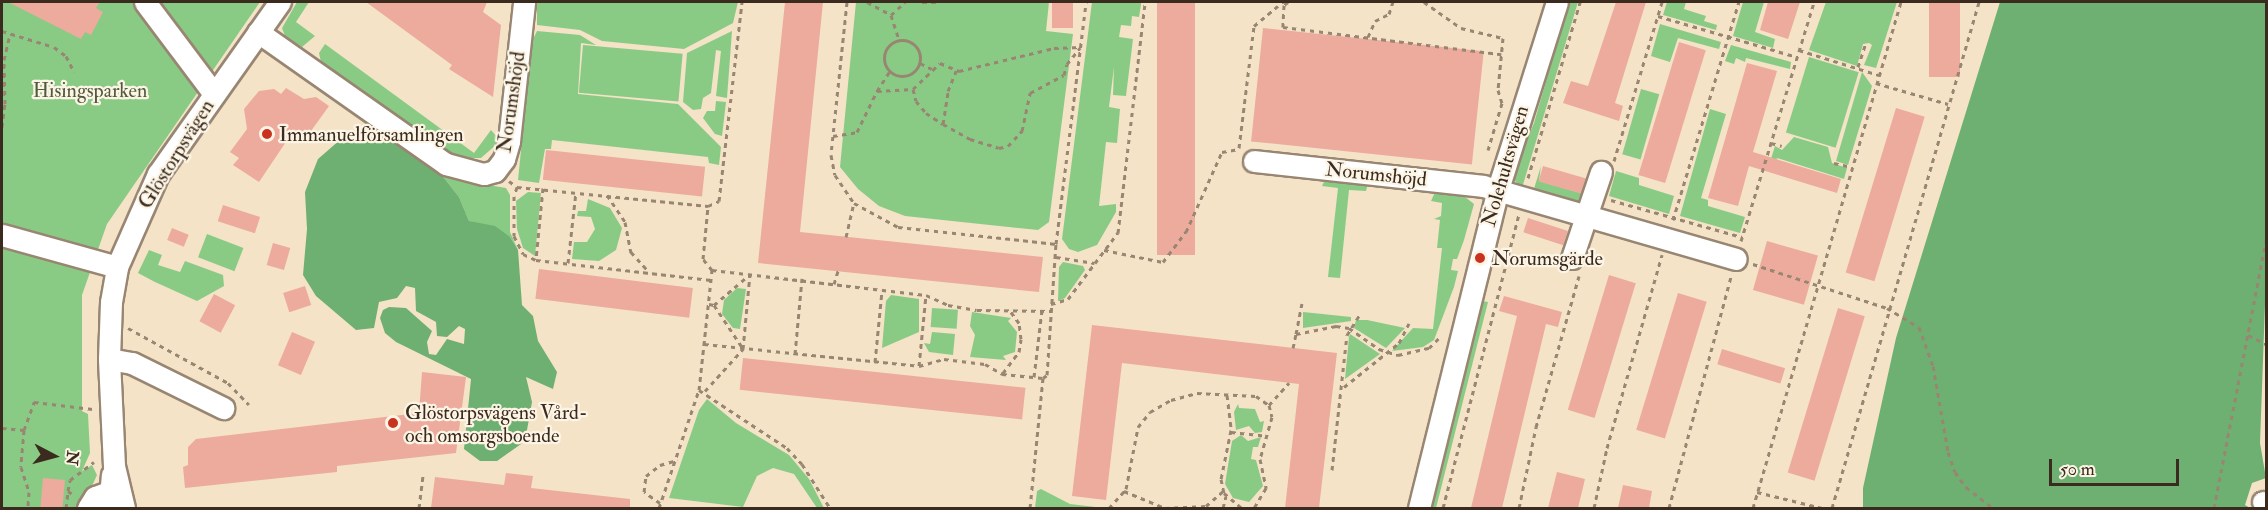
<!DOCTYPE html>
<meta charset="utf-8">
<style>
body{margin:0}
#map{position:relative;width:2268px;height:510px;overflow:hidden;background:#f4e3c7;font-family:"IM FELL Double Pica",serif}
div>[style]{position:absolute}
.green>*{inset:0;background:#89cb84;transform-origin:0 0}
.forest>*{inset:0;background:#6eaf72}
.building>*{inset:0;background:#edab9d;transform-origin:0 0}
.path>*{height:3px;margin-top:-1.5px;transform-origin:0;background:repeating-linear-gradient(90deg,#988672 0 4.5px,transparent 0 9px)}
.path>.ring{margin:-1.5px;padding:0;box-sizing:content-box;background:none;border:3px solid #988672;border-radius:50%}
.roads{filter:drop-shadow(2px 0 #988672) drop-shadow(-2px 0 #988672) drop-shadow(0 2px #988672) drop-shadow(0 -2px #988672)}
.minor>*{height:21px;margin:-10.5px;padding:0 10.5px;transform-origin:10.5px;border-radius:10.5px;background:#fff}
.dots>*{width:16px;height:16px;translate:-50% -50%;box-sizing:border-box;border:3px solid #fcf5e5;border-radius:50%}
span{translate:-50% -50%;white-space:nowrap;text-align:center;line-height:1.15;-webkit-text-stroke:4.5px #fcf5e5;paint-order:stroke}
.park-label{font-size:20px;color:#525a3d}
.street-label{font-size:20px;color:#3b2a1e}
.poi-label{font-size:20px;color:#3b2a1e}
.left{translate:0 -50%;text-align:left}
.frame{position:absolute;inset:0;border:3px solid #3b2a1e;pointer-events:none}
.north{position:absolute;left:24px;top:426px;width:60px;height:60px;-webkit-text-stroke:4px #fcf5e5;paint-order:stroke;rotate:96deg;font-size:16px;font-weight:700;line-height:24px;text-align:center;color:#3b2a1e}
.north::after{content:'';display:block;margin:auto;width:21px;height:27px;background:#3b2a1e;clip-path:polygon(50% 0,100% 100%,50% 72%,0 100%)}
.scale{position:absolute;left:2049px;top:459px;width:130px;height:27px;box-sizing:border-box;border:3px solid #3b2a1e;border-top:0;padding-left:8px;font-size:18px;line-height:21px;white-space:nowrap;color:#3b2a1e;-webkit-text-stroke:4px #fcf5e5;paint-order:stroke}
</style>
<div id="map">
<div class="green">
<i style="clip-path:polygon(2px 2px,260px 2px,107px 224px,82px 295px,82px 411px,88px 414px,90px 453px,82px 471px,92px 465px,97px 475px,82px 508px,2px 508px)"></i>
<i style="clip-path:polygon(297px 2px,309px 2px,296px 22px,315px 36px,302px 47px,285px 36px,282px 28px)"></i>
<i style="clip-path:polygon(537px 2px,738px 2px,733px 23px,684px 49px,602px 41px,580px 30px,537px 25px)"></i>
<i style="clip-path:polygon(856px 2px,1049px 2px,1046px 31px,1073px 34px,1049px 222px,1038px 230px,905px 216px,879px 206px,858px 189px,840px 167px)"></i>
<i style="clip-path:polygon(1092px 2px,1141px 2px,1141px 5px,1139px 17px,1132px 16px,1131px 26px,1121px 25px,1119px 37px,1133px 39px,1126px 96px,1113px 95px,1114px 67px,1109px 107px,1120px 109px,1117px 143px,1106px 142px,1099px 206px,1116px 204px,1116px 212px,1097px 245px,1078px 252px,1069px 249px,1062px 239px)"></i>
<i style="clip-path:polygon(1569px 2px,1578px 2px,1522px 188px,1514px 180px,1514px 172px,1534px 123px)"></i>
<i style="clip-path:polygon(1667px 2px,1686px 2px,1684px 9px,1706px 16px,1704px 21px,1717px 25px,1716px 30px,1663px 15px)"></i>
<i style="clip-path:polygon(1743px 2px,1764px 2px,1755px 32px,1775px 39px,1773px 48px,1733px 36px)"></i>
<i style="clip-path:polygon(1826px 2px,1897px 2px,1876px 68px,1864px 65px,1872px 45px,1869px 43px,1863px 44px,1857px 66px,1809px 50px)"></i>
<i style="clip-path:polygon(1660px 24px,1721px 42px,1719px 49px,1678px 38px,1670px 62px,1651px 56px)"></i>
<i style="clip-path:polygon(537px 31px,580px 35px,596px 45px,581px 43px,578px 94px,678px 104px,721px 147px,719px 165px,709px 163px,708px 157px,552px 140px,551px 149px,545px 149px,539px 183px,518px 180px,532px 41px)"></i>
<i style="clip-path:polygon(732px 31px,727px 98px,716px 96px,721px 51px,716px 50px,711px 93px,703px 98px,701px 109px,693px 110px,683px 102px,687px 53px)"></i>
<i style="clip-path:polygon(325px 44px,474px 153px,491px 130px,498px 138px,497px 144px,481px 158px,456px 158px,321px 62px,319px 53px)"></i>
<i style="left:583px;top:45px;width:100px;height:48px;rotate:5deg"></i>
<i style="clip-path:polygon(1731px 45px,1791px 62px,1790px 69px,1746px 58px,1745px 62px,1736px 58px,1734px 64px,1725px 61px)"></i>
<i style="left:1809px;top:57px;width:52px;height:79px;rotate:17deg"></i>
<i style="clip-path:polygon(1862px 72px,1872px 86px,1848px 165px,1836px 161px)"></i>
<i style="left:1641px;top:89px;width:19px;height:68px;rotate:16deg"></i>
<i style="clip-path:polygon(716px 101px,726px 102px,722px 136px,715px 134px,703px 118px,707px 111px,715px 111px)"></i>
<i style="clip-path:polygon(1710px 109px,1726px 114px,1701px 198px,1708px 200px,1708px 206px,1745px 217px,1740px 233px,1680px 216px)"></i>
<i style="clip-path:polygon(1794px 137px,1828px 147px,1832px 163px,1847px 168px,1844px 179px,1777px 158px,1774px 167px,1769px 165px,1775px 146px,1782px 150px)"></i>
<i style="clip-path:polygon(1541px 166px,1539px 181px,1584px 194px,1581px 204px,1533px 192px)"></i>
<i style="clip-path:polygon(437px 169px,459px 180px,506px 188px,510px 195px,510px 232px,518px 250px,510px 237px,469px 221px,459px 197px)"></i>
<i style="clip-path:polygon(1616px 171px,1639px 178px,1639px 185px,1674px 196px,1669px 214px,1609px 196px)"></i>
<i style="clip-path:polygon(1326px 178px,1364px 182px,1367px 187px,1366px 191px,1349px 190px,1340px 278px,1328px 277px,1338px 188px,1322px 186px)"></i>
<i style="clip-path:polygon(1436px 190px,1460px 193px,1474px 204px,1464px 240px,1457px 259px,1453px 259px,1451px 270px,1458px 271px,1454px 287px,1434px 340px,1423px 347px,1392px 351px,1413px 328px,1433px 329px,1442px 248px,1437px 248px,1440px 220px,1434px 219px,1441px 216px,1442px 203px,1431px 201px)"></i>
<i style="clip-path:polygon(528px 192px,541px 193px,535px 256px,523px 248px,517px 229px,516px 201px)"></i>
<i style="clip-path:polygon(588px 199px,610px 208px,622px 228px,616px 250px,599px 261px,572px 259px,574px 242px,587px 242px,595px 229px,591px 217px,577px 216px,578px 211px,586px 211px)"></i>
<i style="left:207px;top:234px;width:39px;height:25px;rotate:21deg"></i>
<i style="clip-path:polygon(149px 250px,162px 255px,158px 265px,180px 272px,185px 261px,223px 275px,224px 286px,197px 301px,155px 282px,138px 273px)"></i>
<i style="clip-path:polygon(1063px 262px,1083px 266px,1085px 270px,1065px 298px,1058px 301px,1059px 267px)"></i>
<i style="clip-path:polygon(737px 288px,746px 289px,740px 329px,733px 328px,722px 314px,724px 300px)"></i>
<i style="clip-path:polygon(891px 295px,919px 299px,919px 332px,882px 348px,886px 301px)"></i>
<i style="clip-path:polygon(1482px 301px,1488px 302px,1436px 508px,1431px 508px)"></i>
<i style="left:932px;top:308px;width:26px;height:19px;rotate:4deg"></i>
<i style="clip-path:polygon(972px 312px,1011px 318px,1008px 321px,1017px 332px,1015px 352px,1003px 356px,1006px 360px,970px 357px,975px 335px,970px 326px)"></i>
<i style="clip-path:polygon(1303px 312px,1351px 317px,1351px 321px,1303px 328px)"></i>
<i style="clip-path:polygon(1356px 320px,1367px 320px,1405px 328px,1386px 348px,1354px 328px)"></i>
<i style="clip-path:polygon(932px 332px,955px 334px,953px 355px,929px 352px,924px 343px,930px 344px)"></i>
<i style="clip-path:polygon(1350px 334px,1380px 354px,1345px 379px,1349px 337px)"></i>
<i style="clip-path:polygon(707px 399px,736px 423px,789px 455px,809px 479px,824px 508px,817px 508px,794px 474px,773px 468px,757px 476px,743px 507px,669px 498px,699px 410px)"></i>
<i style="clip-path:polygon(1238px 404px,1239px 408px,1255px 409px,1260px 422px,1264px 421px,1262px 432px,1255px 433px,1249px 426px,1236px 430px,1234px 412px)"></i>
<i style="clip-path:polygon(1241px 435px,1248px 441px,1261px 437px,1258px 447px,1253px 447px,1251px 459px,1256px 460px,1263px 486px,1249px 502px,1233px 498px,1225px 484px,1232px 441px)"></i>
<i style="clip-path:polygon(1041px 489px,1070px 504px,1104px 508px,1035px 508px,1037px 491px)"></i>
</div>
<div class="forest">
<i style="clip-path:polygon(2000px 2px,2266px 2px,2266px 277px,2260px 443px,2266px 478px,2252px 483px,2245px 505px,2250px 508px,1863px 508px,1863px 488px,1896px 338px)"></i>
<i style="clip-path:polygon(389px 136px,437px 169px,459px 197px,469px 221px,495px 226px,510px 237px,518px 250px,522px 305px,533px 316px,538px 341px,557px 372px,553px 389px,526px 377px,532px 402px,527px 430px,521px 444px,497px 461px,480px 461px,464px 449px,471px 379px,396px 342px,385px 333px,380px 318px,383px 310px,389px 307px,406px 308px,432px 331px,427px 342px,429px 354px,436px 355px,447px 339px,464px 344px,465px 329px,459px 326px,447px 337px,437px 336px,436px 322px,416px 311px,415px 288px,406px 286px,397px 298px,379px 302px,374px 328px,356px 330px,316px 296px,303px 275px,307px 229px,305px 192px,318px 159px,341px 139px)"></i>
</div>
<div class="building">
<i style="clip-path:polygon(8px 2px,100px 2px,96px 8px,103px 12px,91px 35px,85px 32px,81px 39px)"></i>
<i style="clip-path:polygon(366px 2px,487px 2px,483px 12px,501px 25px,493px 97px,449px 69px,452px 65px)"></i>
<i style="clip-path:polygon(785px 2px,823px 2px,800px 232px,1043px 257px,1039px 292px,758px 263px)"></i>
<i style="left:1052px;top:2px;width:21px;height:26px"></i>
<i style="left:1157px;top:2px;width:38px;height:253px"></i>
<i style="clip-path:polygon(1616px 2px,1646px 2px,1615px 103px,1623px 106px,1619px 121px,1563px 103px,1571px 81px,1588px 86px)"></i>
<i style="clip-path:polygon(1768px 2px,1800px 2px,1788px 39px,1760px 30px)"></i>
<i style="left:1929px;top:2px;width:31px;height:75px"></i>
<i style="left:1263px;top:28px;width:222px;height:114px;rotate:6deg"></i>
<i style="left:1679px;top:42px;width:28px;height:139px;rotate:17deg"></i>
<i style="clip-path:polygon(1747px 63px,1777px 71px,1753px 152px,1841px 179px,1837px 193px,1749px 166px,1738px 206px,1708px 198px)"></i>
<i style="clip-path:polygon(286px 88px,304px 99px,316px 97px,329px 106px,306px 138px,294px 130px,259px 182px,233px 165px,239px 158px,230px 152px,247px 129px,244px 109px,259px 91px,274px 89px,281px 94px)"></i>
<i style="left:1896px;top:108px;width:30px;height:172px;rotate:17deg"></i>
<i style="left:546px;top:150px;width:160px;height:30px;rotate:6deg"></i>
<i style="left:1543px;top:166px;width:45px;height:16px;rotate:16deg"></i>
<i style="left:223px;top:205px;width:39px;height:17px;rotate:18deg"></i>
<i style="left:1528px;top:218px;width:42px;height:15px;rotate:18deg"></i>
<i style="left:172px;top:228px;width:18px;height:13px;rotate:22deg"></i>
<i style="left:1767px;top:241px;width:53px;height:51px;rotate:16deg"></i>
<i style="left:273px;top:243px;width:18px;height:23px;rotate:16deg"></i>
<i style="left:539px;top:269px;width:155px;height:30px;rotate:7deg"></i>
<i style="left:1609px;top:275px;width:28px;height:141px;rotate:17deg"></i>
<i style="left:305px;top:286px;width:20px;height:23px;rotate:72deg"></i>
<i style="left:1678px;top:293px;width:30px;height:143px;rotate:17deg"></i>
<i style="left:214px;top:294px;width:24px;height:31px;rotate:28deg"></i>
<i style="clip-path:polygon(1504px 296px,1562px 312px,1558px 327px,1546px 324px,1502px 508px,1471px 508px,1517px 316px,1499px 311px)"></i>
<i style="left:1838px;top:308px;width:28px;height:172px;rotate:17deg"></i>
<i style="clip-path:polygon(1092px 325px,1337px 353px,1319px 508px,1285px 508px,1299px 384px,1122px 363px,1106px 500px,1072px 496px)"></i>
<i style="left:292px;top:332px;width:25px;height:36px;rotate:23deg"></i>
<i style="left:1722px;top:349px;width:66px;height:16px;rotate:17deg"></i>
<i style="left:743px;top:358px;width:284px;height:32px;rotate:6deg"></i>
<i style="clip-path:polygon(422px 372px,466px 377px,456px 453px,337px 466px,337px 472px,185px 488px,183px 467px,188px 465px,188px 447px,196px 439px,419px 413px)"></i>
<i style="clip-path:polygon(1557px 472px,1585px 479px,1578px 508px,1548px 508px)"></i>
<i style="clip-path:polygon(506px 473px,533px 476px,531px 488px,630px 499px,630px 508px,431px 508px,435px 477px,504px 485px)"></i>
<i style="left:43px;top:478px;width:22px;height:30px;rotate:5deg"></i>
<i style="clip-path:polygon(1623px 485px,1652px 491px,1649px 508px,1618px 508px)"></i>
</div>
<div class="path">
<i style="left:847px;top:2px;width:154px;rotate:96deg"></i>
<i style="left:831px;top:155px;width:20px;rotate:79deg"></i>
<i style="left:835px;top:175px;width:34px;rotate:56deg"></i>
<i style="left:854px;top:203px;width:50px;rotate:28.6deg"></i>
<i style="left:898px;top:227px;width:159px;rotate:6.1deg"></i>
<i style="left:867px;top:2px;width:27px;rotate:28deg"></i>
<i style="left:891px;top:15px;width:26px;rotate:72deg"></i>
<i style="left:922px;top:2px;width:15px"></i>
<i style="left:1288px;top:2px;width:5px;rotate:143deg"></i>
<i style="left:1284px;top:5px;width:22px;rotate:93deg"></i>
<i style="left:1283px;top:27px;width:220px;rotate:7.1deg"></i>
<i style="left:1424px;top:2px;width:45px;rotate:35.1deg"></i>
<i style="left:1461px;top:28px;width:43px;rotate:13.4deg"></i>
<i style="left:1503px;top:38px;width:52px;rotate:95.5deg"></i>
<i style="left:1498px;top:90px;width:14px;rotate:73deg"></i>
<i style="left:1502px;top:103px;width:49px;rotate:106.6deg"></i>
<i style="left:891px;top:15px;width:19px;rotate:-43deg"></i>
<i style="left:1658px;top:16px;width:145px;rotate:16.4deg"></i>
<i style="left:2px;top:31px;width:54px;rotate:17.1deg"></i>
<i style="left:54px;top:47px;width:15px;rotate:37deg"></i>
<i style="left:66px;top:56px;width:18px;rotate:63deg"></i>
<i style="left:1368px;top:37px;width:17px;rotate:-66deg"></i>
<i style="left:1375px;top:21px;width:16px;rotate:-27deg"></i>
<i style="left:1389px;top:14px;width:13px;rotate:-72deg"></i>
<i class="ring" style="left:884px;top:40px;width:33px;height:33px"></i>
<i style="left:1799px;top:50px;width:84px;rotate:17.4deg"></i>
<i style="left:920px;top:63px;width:13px;rotate:27deg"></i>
<i style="left:1858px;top:67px;width:25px;rotate:-72deg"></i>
<i style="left:1876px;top:83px;width:75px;rotate:16.3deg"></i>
<i style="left:913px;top:89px;width:12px;rotate:76deg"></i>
<i style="left:916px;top:101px;width:16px;rotate:50deg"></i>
<i style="left:926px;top:113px;width:20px;rotate:33deg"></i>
<i style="left:943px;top:124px;width:31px;rotate:29deg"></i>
<i style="left:970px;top:139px;width:30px;rotate:17deg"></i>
<i style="left:999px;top:148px;width:9px;rotate:-13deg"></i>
<i style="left:1008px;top:146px;width:21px;rotate:-47deg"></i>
<i style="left:1022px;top:131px;width:39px;rotate:-78deg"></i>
<i style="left:1030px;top:93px;width:38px;rotate:-28deg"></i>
<i style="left:1064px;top:75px;width:11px;rotate:-75deg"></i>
<i style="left:1067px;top:64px;width:21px;rotate:-51deg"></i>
<i style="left:877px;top:91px;width:24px;rotate:-57deg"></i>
<i style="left:943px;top:124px;width:33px;rotate:-81deg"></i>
<i style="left:948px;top:91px;width:22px;rotate:-68deg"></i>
<i style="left:2px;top:127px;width:23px;rotate:-83deg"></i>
<i style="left:5px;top:104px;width:44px;rotate:-91.3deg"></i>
<i style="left:4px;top:60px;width:26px;rotate:-77deg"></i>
<i style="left:833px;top:136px;width:24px;rotate:-9deg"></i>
<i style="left:857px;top:132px;width:46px;rotate:-64deg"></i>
<i style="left:877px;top:91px;width:36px;rotate:-3deg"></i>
<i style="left:913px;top:89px;width:37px;rotate:-44deg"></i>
<i style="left:940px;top:63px;width:21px;rotate:23deg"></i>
<i style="left:959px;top:71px;width:98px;rotate:-13.6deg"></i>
<i style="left:1054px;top:48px;width:27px;rotate:-2deg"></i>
<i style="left:1771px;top:143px;width:11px;rotate:15deg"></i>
<i style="left:1239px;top:148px;width:123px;rotate:-83deg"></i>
<i style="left:1254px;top:26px;width:38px;rotate:-40deg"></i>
<i style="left:1614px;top:161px;width:166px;rotate:-73.2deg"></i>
<i style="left:1834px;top:163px;width:17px;rotate:13deg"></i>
<i style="left:1528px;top:178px;width:184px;rotate:-73.5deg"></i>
<i style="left:509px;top:181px;width:10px;rotate:37deg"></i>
<i style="left:517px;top:187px;width:192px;rotate:5.7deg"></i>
<i style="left:517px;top:187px;width:9px;rotate:108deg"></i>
<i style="left:514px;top:196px;width:40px;rotate:90deg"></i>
<i style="left:514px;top:236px;width:20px;rotate:63deg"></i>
<i style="left:523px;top:254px;width:14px;rotate:25deg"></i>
<i style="left:543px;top:188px;width:72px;rotate:95.6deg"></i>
<i style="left:536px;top:260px;width:176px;rotate:6.5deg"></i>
<i style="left:607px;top:195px;width:32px;rotate:56deg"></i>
<i style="left:625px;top:222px;width:31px;rotate:79deg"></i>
<i style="left:631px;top:252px;width:25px;rotate:48deg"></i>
<i style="left:1611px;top:200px;width:136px;rotate:15.8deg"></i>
<i style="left:1673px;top:220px;width:228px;rotate:-73.2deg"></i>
<i style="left:846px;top:237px;width:35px;rotate:-77deg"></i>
<i style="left:1741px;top:241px;width:250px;rotate:-73deg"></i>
<i style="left:1104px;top:250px;width:60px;rotate:11.5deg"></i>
<i style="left:1163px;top:262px;width:38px;rotate:-53deg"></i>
<i style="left:1186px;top:232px;width:88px;rotate:-65.8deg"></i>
<i style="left:1222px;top:152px;width:17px;rotate:-10deg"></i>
<i style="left:1056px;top:257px;width:39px;rotate:9deg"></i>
<i style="left:1095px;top:263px;width:38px;rotate:-53deg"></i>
<i style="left:1118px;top:233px;width:233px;rotate:-83.3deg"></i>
<i style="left:568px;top:263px;width:71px;rotate:-83.6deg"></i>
<i style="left:1753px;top:264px;width:141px;rotate:18.2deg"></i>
<i style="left:1887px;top:308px;width:37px;rotate:31deg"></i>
<i style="left:1919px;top:327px;width:41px;rotate:70.3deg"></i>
<i style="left:1933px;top:366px;width:87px;rotate:80.1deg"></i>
<i style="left:1948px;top:452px;width:21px;rotate:71deg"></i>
<i style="left:1955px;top:472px;width:19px;rotate:54deg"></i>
<i style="left:1966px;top:487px;width:34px;rotate:38deg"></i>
<i style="left:712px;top:270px;width:215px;rotate:6.7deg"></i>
<i style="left:926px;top:295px;width:24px;rotate:24deg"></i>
<i style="left:948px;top:305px;width:29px;rotate:10deg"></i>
<i style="left:977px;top:310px;width:73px;rotate:0.8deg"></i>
<i style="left:834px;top:284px;width:14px;rotate:-73deg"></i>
<i style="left:709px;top:304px;width:5px;rotate:11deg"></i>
<i style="left:714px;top:305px;width:46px;rotate:-40.6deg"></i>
<i style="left:1051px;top:304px;width:18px;rotate:-16deg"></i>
<i style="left:1068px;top:299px;width:45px;rotate:-53.1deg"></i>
<i style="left:714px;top:305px;width:50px;rotate:56.3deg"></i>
<i style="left:128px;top:328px;width:114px;rotate:28.8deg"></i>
<i style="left:228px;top:383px;width:30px;rotate:46deg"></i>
<i style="left:1296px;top:334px;width:31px;rotate:-79deg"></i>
<i style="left:2248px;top:335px;width:20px;rotate:27deg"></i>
<i style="left:704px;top:344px;width:216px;rotate:5.8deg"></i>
<i style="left:919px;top:366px;width:26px;rotate:-16deg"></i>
<i style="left:944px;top:359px;width:41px;rotate:7deg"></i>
<i style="left:985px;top:364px;width:20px;rotate:30deg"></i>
<i style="left:1002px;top:374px;width:41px;rotate:5.6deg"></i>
<i style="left:1043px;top:378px;width:131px;rotate:95.7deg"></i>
<i style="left:1293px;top:348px;width:14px;rotate:-78deg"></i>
<i style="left:1296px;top:334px;width:41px;rotate:-11.3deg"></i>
<i style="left:1336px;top:326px;width:13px;rotate:9deg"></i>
<i style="left:1349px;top:328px;width:37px;rotate:35deg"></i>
<i style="left:1379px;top:349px;width:20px;rotate:18deg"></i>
<i style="left:1398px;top:355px;width:32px;rotate:-13deg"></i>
<i style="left:1429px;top:348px;width:17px;rotate:-45deg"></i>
<i style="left:795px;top:354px;width:76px;rotate:-84.7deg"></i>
<i style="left:875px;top:362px;width:72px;rotate:-84.4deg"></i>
<i style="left:919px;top:366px;width:71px;rotate:-84.4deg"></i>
<i style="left:1003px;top:373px;width:26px;rotate:-53deg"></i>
<i style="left:1019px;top:352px;width:13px;rotate:-81deg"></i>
<i style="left:1021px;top:339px;width:16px;rotate:-97deg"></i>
<i style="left:1019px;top:323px;width:17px;rotate:-126deg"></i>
<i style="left:1034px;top:377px;width:67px;rotate:-83.2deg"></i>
<i style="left:1043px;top:378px;width:5px;rotate:-37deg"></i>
<i style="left:1047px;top:375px;width:131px;rotate:-86.1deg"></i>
<i style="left:1056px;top:244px;width:244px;rotate:-82.9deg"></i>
<i style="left:1344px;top:387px;width:70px;rotate:-38.7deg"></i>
<i style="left:1399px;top:343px;width:22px;rotate:-63deg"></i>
<i style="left:699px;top:390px;width:105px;rotate:33.4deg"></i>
<i style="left:787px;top:448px;width:22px;rotate:47deg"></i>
<i style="left:802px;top:464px;width:52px;rotate:57.5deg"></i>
<i style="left:705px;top:391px;width:57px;rotate:-47.9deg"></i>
<i style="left:743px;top:349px;width:75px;rotate:-84.7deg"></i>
<i style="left:1227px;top:395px;width:35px;rotate:83deg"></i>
<i style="left:1231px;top:430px;width:50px;rotate:101.5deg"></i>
<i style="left:1221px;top:479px;width:14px;rotate:78deg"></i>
<i style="left:1224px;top:493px;width:23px;rotate:40deg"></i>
<i style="left:1269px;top:405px;width:30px;rotate:-48deg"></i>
<i style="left:2px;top:428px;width:22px;rotate:5deg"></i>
<i style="left:24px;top:430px;width:37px;rotate:95deg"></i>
<i style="left:21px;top:467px;width:26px;rotate:72deg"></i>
<i style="left:29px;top:492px;width:16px;rotate:94deg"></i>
<i style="left:24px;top:430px;width:30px;rotate:-70deg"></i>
<i style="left:34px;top:402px;width:59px;rotate:6.8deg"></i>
<i style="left:1231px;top:432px;width:36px;rotate:6deg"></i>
<i style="left:1332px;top:470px;width:136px;rotate:-83.7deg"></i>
<i style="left:1347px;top:335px;width:25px;rotate:-58deg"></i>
<i style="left:68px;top:491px;width:11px;rotate:-80deg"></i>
<i style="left:70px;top:480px;width:30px;rotate:-37deg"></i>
<i style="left:1124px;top:491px;width:44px;rotate:22.5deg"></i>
<i style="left:1165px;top:508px;width:41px;rotate:-2.8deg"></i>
<i style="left:1206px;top:506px;width:23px;rotate:-41deg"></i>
<i style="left:1757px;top:492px;width:67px;rotate:13.8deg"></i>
<i style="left:660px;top:503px;width:19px;rotate:-145deg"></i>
<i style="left:644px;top:492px;width:16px;rotate:-83deg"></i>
<i style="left:646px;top:476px;width:18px;rotate:-38deg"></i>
<i style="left:660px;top:465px;width:18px;rotate:-16deg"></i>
<i style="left:66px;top:508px;width:17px;rotate:-83deg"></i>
<i style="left:68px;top:491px;width:7px;rotate:34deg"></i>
<i style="left:419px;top:508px;width:34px;rotate:-83deg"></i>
<i style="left:659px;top:508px;width:125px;rotate:-71.3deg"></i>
<i style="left:699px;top:390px;width:121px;rotate:-83.8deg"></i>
<i style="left:712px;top:270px;width:14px;rotate:-129deg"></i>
<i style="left:703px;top:259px;width:53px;rotate:-84.6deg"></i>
<i style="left:708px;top:206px;width:12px;rotate:-24deg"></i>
<i style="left:719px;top:201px;width:200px;rotate:-83.4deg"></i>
<i style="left:1109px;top:508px;width:25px;rotate:-48deg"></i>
<i style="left:1126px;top:489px;width:63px;rotate:-79deg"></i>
<i style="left:1138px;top:427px;width:19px;rotate:-51deg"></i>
<i style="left:1150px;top:412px;width:24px;rotate:-30deg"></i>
<i style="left:1171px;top:400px;width:27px;rotate:-15deg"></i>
<i style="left:1197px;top:393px;width:59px;rotate:2.9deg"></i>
<i style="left:1256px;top:396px;width:16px;rotate:35deg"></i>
<i style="left:1269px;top:405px;width:12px;rotate:76deg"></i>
<i style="left:1272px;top:417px;width:44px;rotate:105.9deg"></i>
<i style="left:1260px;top:459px;width:30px;rotate:78deg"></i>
<i style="left:1266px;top:488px;width:23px;rotate:121deg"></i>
<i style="left:1223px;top:508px;width:12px;rotate:-76deg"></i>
<i style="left:1443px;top:508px;width:304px;rotate:-75.5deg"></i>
<i style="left:1519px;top:508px;width:83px;rotate:-78.1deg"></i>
<i style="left:1536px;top:427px;width:157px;rotate:-74.1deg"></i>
<i style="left:1594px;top:508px;width:61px;rotate:-77.8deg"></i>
<i style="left:1607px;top:448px;width:201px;rotate:-74.1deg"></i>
<i style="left:1669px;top:508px;width:240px;rotate:-75deg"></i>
<i style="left:1753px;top:508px;width:527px;rotate:-73.7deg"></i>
<i style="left:1832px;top:508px;width:527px;rotate:-73.8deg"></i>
<i style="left:2214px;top:508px;width:273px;rotate:-79deg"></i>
</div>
<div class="roads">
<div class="minor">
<i style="left:145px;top:2px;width:115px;rotate:53.1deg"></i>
<i style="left:258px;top:32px;width:230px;rotate:35.1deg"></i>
<i style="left:446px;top:164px;width:39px;rotate:15deg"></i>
<i style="left:484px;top:174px;width:11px;rotate:-15deg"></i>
<i style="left:495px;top:171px;width:15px;rotate:-53deg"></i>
<i style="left:504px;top:159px;width:19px;rotate:-74deg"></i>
<i style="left:509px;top:141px;width:140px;rotate:-83.8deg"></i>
<i style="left:1254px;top:161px;width:230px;rotate:6.2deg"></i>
<i style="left:1483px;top:186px;width:263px;rotate:16.1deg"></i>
<i style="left:2px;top:235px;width:119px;rotate:15.5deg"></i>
<i style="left:1572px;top:258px;width:91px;rotate:-71.4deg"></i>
<i style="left:109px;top:359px;width:23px;rotate:10deg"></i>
<i style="left:132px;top:363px;width:102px;rotate:26.3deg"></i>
<i style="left:2263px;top:502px;width:6px;rotate:59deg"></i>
<i style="left:88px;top:508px;width:13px;rotate:-58deg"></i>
<i style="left:95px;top:497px;width:15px;rotate:-20deg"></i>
<i style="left:109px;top:508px;width:33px;rotate:-85deg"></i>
<i style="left:124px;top:508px;width:43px;rotate:-103.4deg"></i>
<i style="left:114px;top:466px;width:107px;rotate:-92.7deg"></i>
<i style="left:109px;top:359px;width:57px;rotate:-88deg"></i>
<i style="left:111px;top:302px;width:36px;rotate:-80deg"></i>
<i style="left:117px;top:267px;width:102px;rotate:-66.2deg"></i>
<i style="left:158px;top:174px;width:211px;rotate:-54.7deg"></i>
<i style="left:1419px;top:508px;width:329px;rotate:-76.1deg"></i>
<i style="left:1498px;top:189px;width:196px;rotate:-72.5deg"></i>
</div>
</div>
<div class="dots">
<i style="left:267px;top:134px;background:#c8321e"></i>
<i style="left:1480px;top:258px;background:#c8321e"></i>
<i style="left:393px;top:423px;background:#c8321e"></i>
</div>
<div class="park-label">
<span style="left:90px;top:90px">Hisingsparken</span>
</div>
<div class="street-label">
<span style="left:511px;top:102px;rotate:-82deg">Norumshöjd</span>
<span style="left:176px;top:154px;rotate:-58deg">Glöstorpsvägen</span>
<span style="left:1505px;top:166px;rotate:-74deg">Nolehultsvägen</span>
<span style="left:1376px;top:174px;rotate:6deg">Norumshöjd</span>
</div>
<div class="poi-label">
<span class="left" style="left:279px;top:134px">Immanuelförsamlingen</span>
<span class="left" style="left:1492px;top:258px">Norumsgärde</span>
<span class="left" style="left:405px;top:424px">Glöstorpsvägens Vård-<br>och omsorgsboende</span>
</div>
<div class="frame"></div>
<div class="north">N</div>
<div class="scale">50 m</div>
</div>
